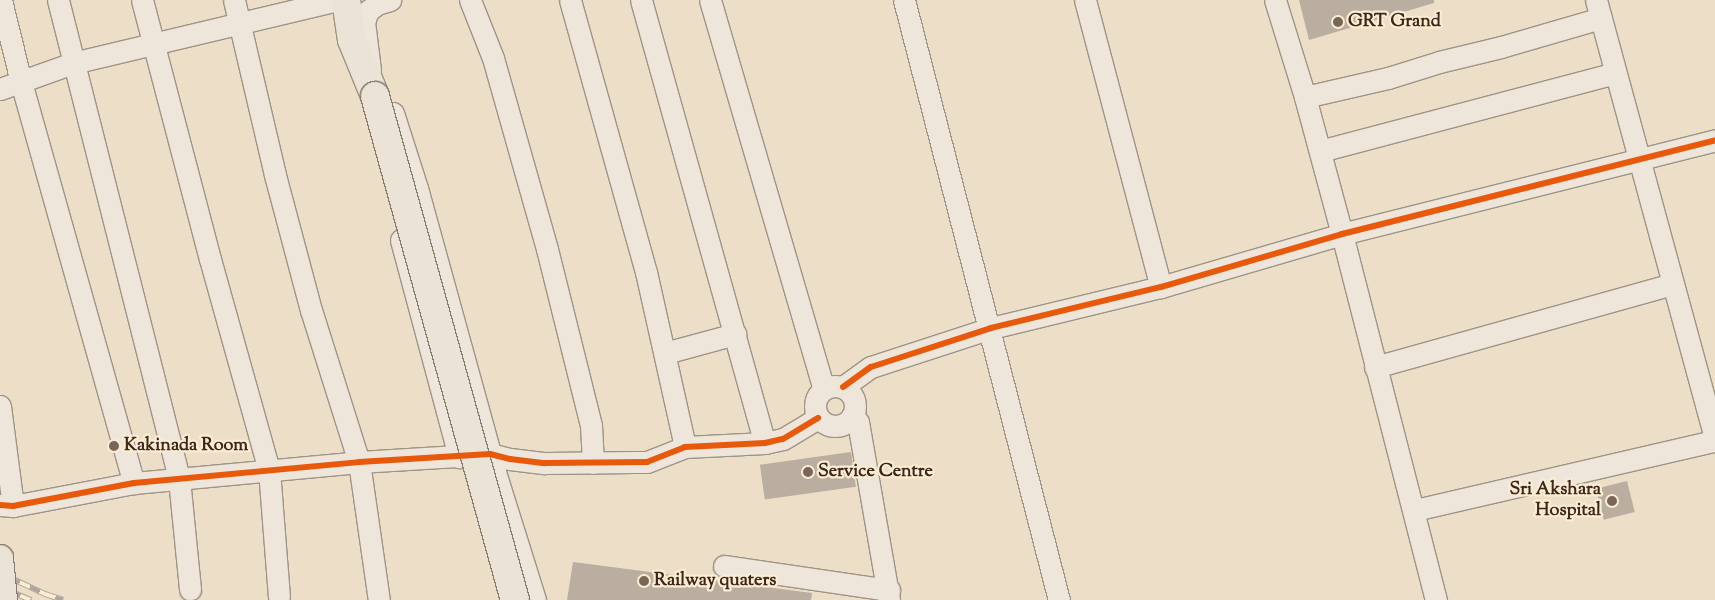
<!DOCTYPE html>
<style>
body{margin:0}
#map{position:relative;width:1715px;height:600px;overflow:hidden;background:#ecdec7;font-family:"Sorts Mill Goudy",serif}
div>[style]{position:absolute}
.building>*{inset:0;background:#b9ae9f;transform-origin:0 0}
.roads{filter:drop-shadow(1px 0 #9e9486) drop-shadow(-1px 0 #9e9486) drop-shadow(0 1px #9e9486) drop-shadow(0 -1px #9e9486)}
.minor>*{height:21px;margin:-10.5px;padding:0 10.5px;transform-origin:10.5px;border-radius:10.5px;background:#eee6db}
.minor>.ring{margin:-10.5px;padding:0;box-sizing:content-box;background:none;border:21px solid #eee6db;border-radius:50%}
.highway>*{height:28px;margin:-14px;padding:0 14px;transform-origin:14px;border-radius:14px;background:#ebe3d5}
.rail>*{height:5.5px;margin-top:-2.75px;transform-origin:0;background:repeating-linear-gradient(90deg,#fcecd1 0 11px,#aea69c 0 22px);box-sizing:border-box;border-block:1px solid #aea69c}
.bridges{filter:drop-shadow(1px 0 #867b6f) drop-shadow(-1px 0 #867b6f) drop-shadow(0 1px #867b6f) drop-shadow(0 -1px #867b6f)}
.major-bridge>*{height:26px;margin:-13px;padding:0 13px;transform-origin:13px;border-radius:13px;background:#ebe3d5}
.highway-bridge>*{height:28px;margin:-14px;padding:0 14px;transform-origin:14px;border-radius:14px;background:#ebe3d5}
.cycleway>*{height:6px;margin:-3px;padding:0 3px;transform-origin:3px;border-radius:3px;background:#e8590c}
.dots>*{width:14px;height:14px;translate:-50% -50%;box-sizing:border-box;border:2px solid #fcecd1;border-radius:50%}
span{translate:-50% -50%;white-space:nowrap;text-align:center;line-height:1.15;-webkit-text-stroke:4.5px #fcecd1;paint-order:stroke}
.poi-label{font-size:18px;color:#3c261d;font-weight:700}
.left{translate:0 -50%;text-align:left}
.right{translate:-100% -50%;text-align:right}
</style>
<div id="map">
<div class="building">
<i style="clip-path:polygon(1299px 0,1434px 0,1434px 3px,1309px 40px)"></i>
<i style="left:851px;top:452px;width:35px;height:92px;rotate:82deg"></i>
<i style="left:1627px;top:481px;width:32px;height:32px;rotate:76deg"></i>
<i style="clip-path:polygon(573px 562px,812px 593px,811px 600px,567px 600px)"></i>
</div>
<div class="roads">
<div class="minor">
<i style="left:1px;top:0;width:84px;rotate:76.3deg"></i>
<i style="left:21px;top:82px;width:417px;rotate:74.3deg"></i>
<i style="left:58px;top:0;width:494px;rotate:75.8deg"></i>
<i style="left:179px;top:479px;width:111px;rotate:84.3deg"></i>
<i style="left:142px;top:0;width:268px;rotate:75.3deg"></i>
<i style="left:210px;top:259px;width:219px;rotate:74.4deg"></i>
<i style="left:269px;top:470px;width:127px;rotate:85.5deg"></i>
<i style="left:234px;top:0;width:180px;rotate:76.8deg"></i>
<i style="left:275px;top:175px;width:140px;rotate:75.1deg"></i>
<i style="left:311px;top:310px;width:159px;rotate:72.5deg"></i>
<i style="left:359px;top:462px;width:139px;rotate:81.8deg"></i>
<i style="left:470px;top:0;width:62px;rotate:68.4deg"></i>
<i style="left:493px;top:58px;width:198px;rotate:74.2deg"></i>
<i style="left:547px;top:249px;width:181px;rotate:76deg"></i>
<i style="left:591px;top:425px;width:38px;rotate:87deg"></i>
<i style="left:570px;top:0;width:282px;rotate:74.4deg"></i>
<i style="left:646px;top:272px;width:179px;rotate:77.4deg"></i>
<i style="left:641px;top:0;width:460px;rotate:74.4deg"></i>
<i style="left:710px;top:0;width:405px;rotate:73.7deg"></i>
<i style="left:904px;top:0;width:620px;rotate:75.52deg"></i>
<i style="left:1085px;top:0;width:297px;rotate:75.2deg"></i>
<i style="left:1275px;top:0;width:102px;rotate:72.8deg"></i>
<i style="left:1305px;top:97px;width:142px;rotate:74.9deg"></i>
<i style="left:1342px;top:234px;width:378px;rotate:75.6deg"></i>
<i style="left:1596px;top:0;width:454px;rotate:74.8deg"></i>
<i style="left:370px;top:70px;width:48px;rotate:-97.1deg"></i>
<i style="left:364px;top:22px;width:12px;rotate:-70deg"></i>
<i style="left:368px;top:11px;width:11px;rotate:-38deg"></i>
<i style="left:377px;top:4px;width:14px;rotate:-17deg"></i>
<i style="left:0;top:89px;width:77px;rotate:-19.6deg"></i>
<i style="left:73px;top:63px;width:272px;rotate:-13.4deg"></i>
<i style="left:1305px;top:97px;width:85px;rotate:-12.9deg"></i>
<i style="left:1388px;top:78px;width:53px;rotate:-17.4deg"></i>
<i style="left:1439px;top:62px;width:64px;rotate:-13.6deg"></i>
<i style="left:1501px;top:47px;width:104px;rotate:-16.2deg"></i>
<i style="left:393px;top:113px;width:79px;rotate:72.3deg"></i>
<i style="left:417px;top:188px;width:295px;rotate:74.6deg"></i>
<i style="left:495px;top:472px;width:134px;rotate:72.6deg"></i>
<i style="left:1320px;top:151px;width:305px;rotate:-14.8deg"></i>
<i style="left:401px;top:240px;width:225px;rotate:75deg"></i>
<i style="left:665px;top:353px;width:73px;rotate:-15.2deg"></i>
<i style="left:1375px;top:367px;width:309px;rotate:-15.6deg"></i>
<i class="ring" style="left:815px;top:386px;width:19px;height:19px"></i>
<i style="left:843px;top:387px;width:34px;rotate:-36deg"></i>
<i style="left:871px;top:367px;width:126px;rotate:-18deg"></i>
<i style="left:991px;top:328px;width:175px;rotate:-13.6deg"></i>
<i style="left:1161px;top:287px;width:189px;rotate:-16.3deg"></i>
<i style="left:1342px;top:234px;width:385px;rotate:-14.1deg"></i>
<i style="left:0;top:406px;width:101px;rotate:82.6deg"></i>
<i style="left:852px;top:416px;width:8px;rotate:45deg"></i>
<i style="left:858px;top:422px;width:181px;rotate:80.1deg"></i>
<i style="left:0;top:505px;width:13px;rotate:4deg"></i>
<i style="left:13px;top:506px;width:123px;rotate:-10.8deg"></i>
<i style="left:134px;top:483px;width:226px;rotate:-5.3deg"></i>
<i style="left:359px;top:462px;width:131px;rotate:-3.5deg"></i>
<i style="left:490px;top:454px;width:21px;rotate:14deg"></i>
<i style="left:510px;top:459px;width:35px;rotate:7deg"></i>
<i style="left:545px;top:463px;width:102px;rotate:-0.6deg"></i>
<i style="left:647px;top:462px;width:41px;rotate:-21.5deg"></i>
<i style="left:685px;top:447px;width:80px;rotate:-2.9deg"></i>
<i style="left:765px;top:443px;width:18px;rotate:-13deg"></i>
<i style="left:783px;top:439px;width:41px;rotate:-31deg"></i>
<i style="left:1415px;top:510px;width:308px;rotate:-13deg"></i>
<i style="left:724px;top:566px;width:167px;rotate:8.3deg"></i>
</div>
<div class="highway">
<i style="left:346px;top:0;width:40px;rotate:81.5deg"></i>
<i style="left:352px;top:40px;width:61px;rotate:67.7deg"></i>
</div>
</div>
<div class="rail">
<i style="left:0;top:573px;width:50px;rotate:25deg"></i>
<i style="left:45px;top:594px;width:19px;rotate:18deg"></i>
<i style="left:0;top:587px;width:34px;rotate:23deg"></i>
</div>
<div class="bridges">
<div class="major-bridge">
<i style="left:0;top:558px;width:42px;rotate:84.6deg"></i>
</div>
<div class="highway-bridge">
<i style="left:375px;top:96px;width:523px;rotate:74.48deg"></i>
</div>
</div>
<div class="cycleway">
<i style="left:843px;top:387px;width:34px;rotate:-36deg"></i>
<i style="left:871px;top:367px;width:126px;rotate:-18deg"></i>
<i style="left:991px;top:328px;width:175px;rotate:-13.6deg"></i>
<i style="left:1161px;top:287px;width:189px;rotate:-16.3deg"></i>
<i style="left:1342px;top:234px;width:385px;rotate:-14.1deg"></i>
<i style="left:0;top:505px;width:13px;rotate:4deg"></i>
<i style="left:13px;top:506px;width:123px;rotate:-10.8deg"></i>
<i style="left:134px;top:483px;width:226px;rotate:-5.3deg"></i>
<i style="left:359px;top:462px;width:131px;rotate:-3.5deg"></i>
<i style="left:490px;top:454px;width:21px;rotate:14deg"></i>
<i style="left:510px;top:459px;width:35px;rotate:7deg"></i>
<i style="left:545px;top:463px;width:102px;rotate:-0.6deg"></i>
<i style="left:647px;top:462px;width:41px;rotate:-21.5deg"></i>
<i style="left:685px;top:447px;width:80px;rotate:-2.9deg"></i>
<i style="left:765px;top:443px;width:18px;rotate:-13deg"></i>
<i style="left:783px;top:439px;width:41px;rotate:-31deg"></i>
</div>
<div class="dots">
<i style="left:1338px;top:22px;background:#7a6658"></i>
<i style="left:114px;top:446px;background:#7a6658"></i>
<i style="left:808px;top:472px;background:#7a6658"></i>
<i style="left:1612px;top:501px;background:#7a6658"></i>
<i style="left:644px;top:581px;background:#7a6658"></i>
</div>
<div class="poi-label">
<span class="left" style="left:1348px;top:22px">GRT Grand</span>
<span class="left" style="left:124px;top:446px">Kakinada Room</span>
<span class="left" style="left:818px;top:472px">Service Centre</span>
<span class="right" style="left:1601px;top:501px">Sri Akshara<br>Hospital</span>
<span class="left" style="left:654px;top:581px">Railway quaters</span>
</div>
</div>
